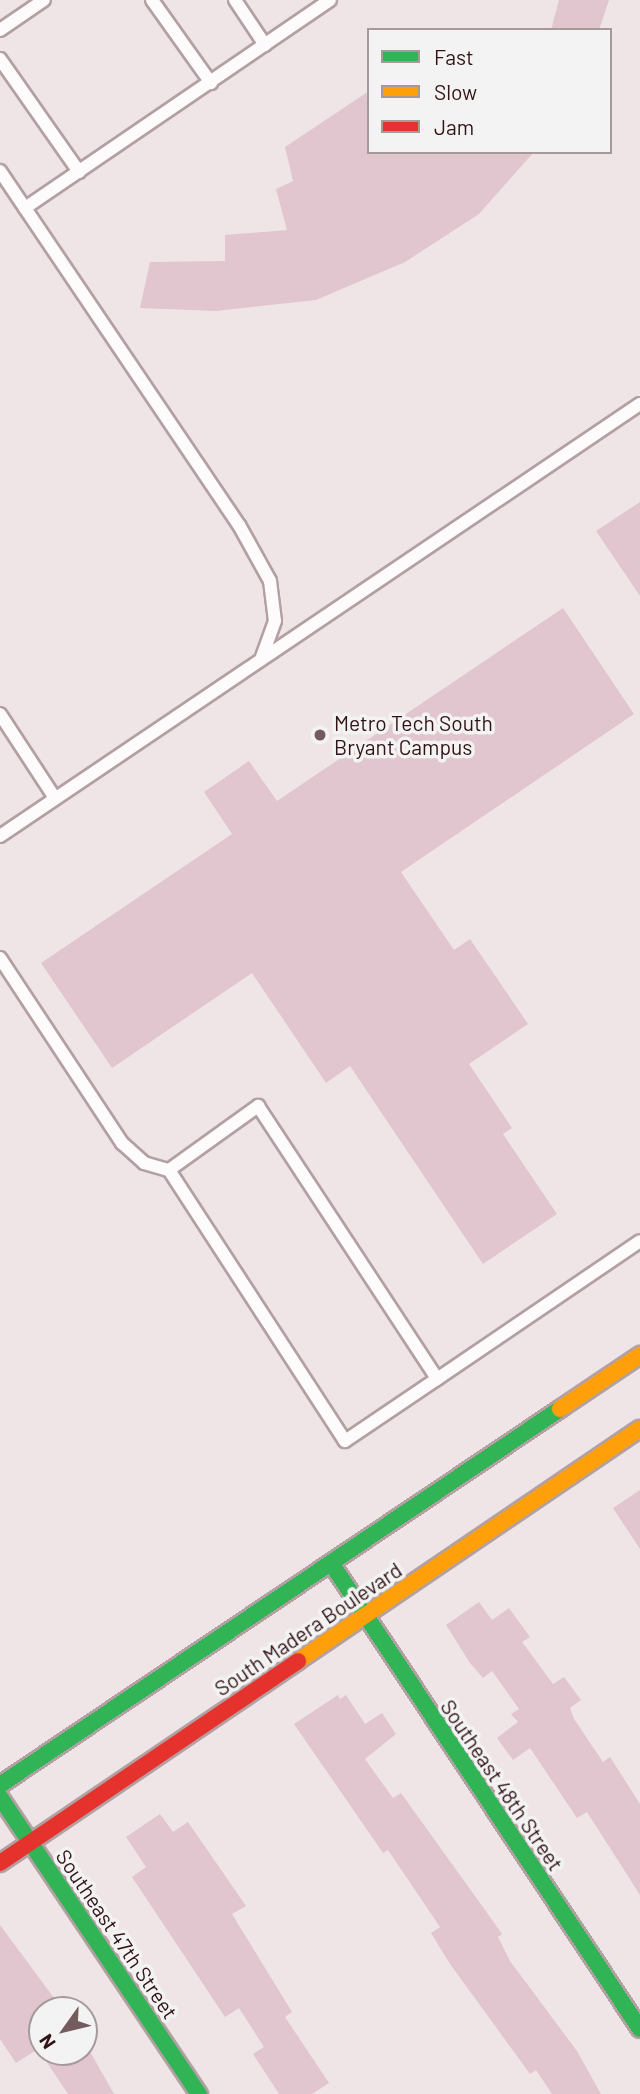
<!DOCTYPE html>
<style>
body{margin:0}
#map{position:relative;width:640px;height:2094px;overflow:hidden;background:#efe5e6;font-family:Barlow,sans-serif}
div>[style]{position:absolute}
.building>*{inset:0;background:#e1c5cf}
.roads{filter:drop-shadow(2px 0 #b3a0a2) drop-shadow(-2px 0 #b3a0a2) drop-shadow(0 2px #b3a0a2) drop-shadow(0 -2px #b3a0a2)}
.lane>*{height:12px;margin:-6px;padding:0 6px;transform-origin:6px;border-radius:6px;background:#fdfbfb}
.fast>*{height:16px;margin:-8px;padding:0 8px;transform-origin:8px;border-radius:8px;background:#30b455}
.slow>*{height:16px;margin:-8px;padding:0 8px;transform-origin:8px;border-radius:8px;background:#ff9f0a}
.jam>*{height:16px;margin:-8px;padding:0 8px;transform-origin:8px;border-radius:8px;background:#e5322d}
.dots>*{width:19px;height:19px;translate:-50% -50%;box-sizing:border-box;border:4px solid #f3f3f3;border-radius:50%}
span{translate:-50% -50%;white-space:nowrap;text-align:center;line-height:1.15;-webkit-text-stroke:7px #f3f3f3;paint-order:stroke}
.poi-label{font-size:21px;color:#311315}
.left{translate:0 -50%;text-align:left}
.street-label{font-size:21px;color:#311315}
.legend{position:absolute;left:367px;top:28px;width:245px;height:126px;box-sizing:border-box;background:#f3f3f3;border:2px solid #a5999a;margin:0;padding:9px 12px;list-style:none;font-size:21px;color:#311315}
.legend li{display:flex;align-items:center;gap:14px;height:35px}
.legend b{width:35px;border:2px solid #a5999a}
.north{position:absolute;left:28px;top:1996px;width:70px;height:70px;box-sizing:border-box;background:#f3f3f3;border:2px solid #a5999a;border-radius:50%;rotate:236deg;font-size:19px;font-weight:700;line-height:28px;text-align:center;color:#311315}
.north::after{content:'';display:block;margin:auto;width:24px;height:32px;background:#745c5e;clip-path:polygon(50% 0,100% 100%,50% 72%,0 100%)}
</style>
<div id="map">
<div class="building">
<i style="clip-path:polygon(559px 0,609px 0,599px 30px,551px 30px)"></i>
<i style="clip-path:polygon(369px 91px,369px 152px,534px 152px,479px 214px,405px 262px,316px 300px,216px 311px,140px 308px,150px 262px,225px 261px,225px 235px,287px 230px,276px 189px,293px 181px,285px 147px)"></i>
<i style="clip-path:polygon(640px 502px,640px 596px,596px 531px)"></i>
<i style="clip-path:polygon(563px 608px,634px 714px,401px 872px,454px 950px,470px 939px,528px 1024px,469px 1064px,512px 1128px,503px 1134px,557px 1214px,483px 1264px,350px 1066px,326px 1083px,252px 973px,112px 1068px,41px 963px,232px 834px,204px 792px,249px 761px,277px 801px)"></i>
<i style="clip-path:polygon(640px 1490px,640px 1549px,613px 1508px)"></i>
<i style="clip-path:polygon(479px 1602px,492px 1620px,509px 1608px,530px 1637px,522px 1642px,553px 1684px,564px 1677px,581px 1700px,570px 1708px,574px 1719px,603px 1762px,610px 1757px,640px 1804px,640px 1895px,587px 1812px,577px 1818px,530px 1748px,513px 1760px,497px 1738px,518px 1722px,511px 1714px,519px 1709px,492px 1671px,483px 1678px,470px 1663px,446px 1625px)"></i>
<i style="clip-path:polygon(338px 1695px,340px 1699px,346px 1695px,365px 1724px,382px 1713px,396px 1734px,365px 1759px,393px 1798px,401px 1793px,480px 1903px,502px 1934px,498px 1937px,510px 1961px,577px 2051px,601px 2094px,552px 2094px,536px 2070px,530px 2074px,450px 1964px,431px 1933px,440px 1927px,388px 1850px,383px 1853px,294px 1724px)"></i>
<i style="clip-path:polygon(160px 1814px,173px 1832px,188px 1822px,246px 1906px,232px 1914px,292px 2012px,285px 2017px,329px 2083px,312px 2094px,279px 2094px,253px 2054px,264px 2047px,239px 2008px,225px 2017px,132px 1877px,146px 1867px,126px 1837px)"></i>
<i style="clip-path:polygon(0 1925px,63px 2010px,42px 2010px,42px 2052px,84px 2052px,84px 2041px,114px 2094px,68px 2094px,38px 2049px,16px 2063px,0 2039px)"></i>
</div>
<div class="roads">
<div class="lane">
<i style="left:152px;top:0;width:102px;rotate:54.6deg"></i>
<i style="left:235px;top:0;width:54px;rotate:56.3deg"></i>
<i style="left:0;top:30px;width:53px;rotate:-34.3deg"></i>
<i style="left:0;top:59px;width:138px;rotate:55deg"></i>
<i style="left:0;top:171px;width:427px;rotate:56deg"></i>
<i style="left:239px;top:525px;width:64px;rotate:61deg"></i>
<i style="left:270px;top:581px;width:40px;rotate:82.9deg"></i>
<i style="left:275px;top:621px;width:38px;rotate:110deg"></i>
<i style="left:25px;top:208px;width:369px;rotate:-34.3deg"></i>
<i style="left:0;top:714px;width:100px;rotate:56.8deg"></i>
<i style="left:0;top:836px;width:772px;rotate:-34.02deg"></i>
<i style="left:0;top:958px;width:222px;rotate:56.6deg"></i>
<i style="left:122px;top:1143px;width:30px;rotate:42deg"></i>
<i style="left:144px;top:1163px;width:26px;rotate:16deg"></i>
<i style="left:169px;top:1170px;width:110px;rotate:-35.7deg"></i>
<i style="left:258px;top:1106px;width:326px;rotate:56.7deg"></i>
<i style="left:437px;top:1379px;width:245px;rotate:-34.2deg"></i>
<i style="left:169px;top:1170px;width:323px;rotate:57deg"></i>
<i style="left:345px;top:1441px;width:111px;rotate:-34deg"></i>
</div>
<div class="fast">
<i style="left:331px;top:1563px;width:559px;rotate:56.45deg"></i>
<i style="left:0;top:1785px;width:675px;rotate:-33.88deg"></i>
<i style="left:0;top:1797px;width:358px;rotate:56.2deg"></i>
</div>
<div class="slow">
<i style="left:560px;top:1409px;width:97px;rotate:-34deg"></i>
<i style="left:298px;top:1661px;width:413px;rotate:-34.2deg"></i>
</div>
<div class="jam">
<i style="left:0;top:1863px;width:360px;rotate:-34.1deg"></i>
</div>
</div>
<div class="dots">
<i style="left:320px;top:735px;background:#745c5e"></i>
</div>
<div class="poi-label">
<span class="left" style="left:334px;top:735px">Metro Tech South<br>Bryant Campus</span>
</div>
<div class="street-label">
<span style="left:308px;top:1629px;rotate:-34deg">South Madera Boulevard</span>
<span style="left:502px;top:1785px;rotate:56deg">Southeast 48th Street</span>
<span style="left:117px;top:1934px;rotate:56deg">Southeast 47th Street</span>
</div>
<ul class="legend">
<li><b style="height:9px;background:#30b455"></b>Fast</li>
<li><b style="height:9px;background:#ff9f0a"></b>Slow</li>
<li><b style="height:9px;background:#e5322d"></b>Jam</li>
</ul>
<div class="north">N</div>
</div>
